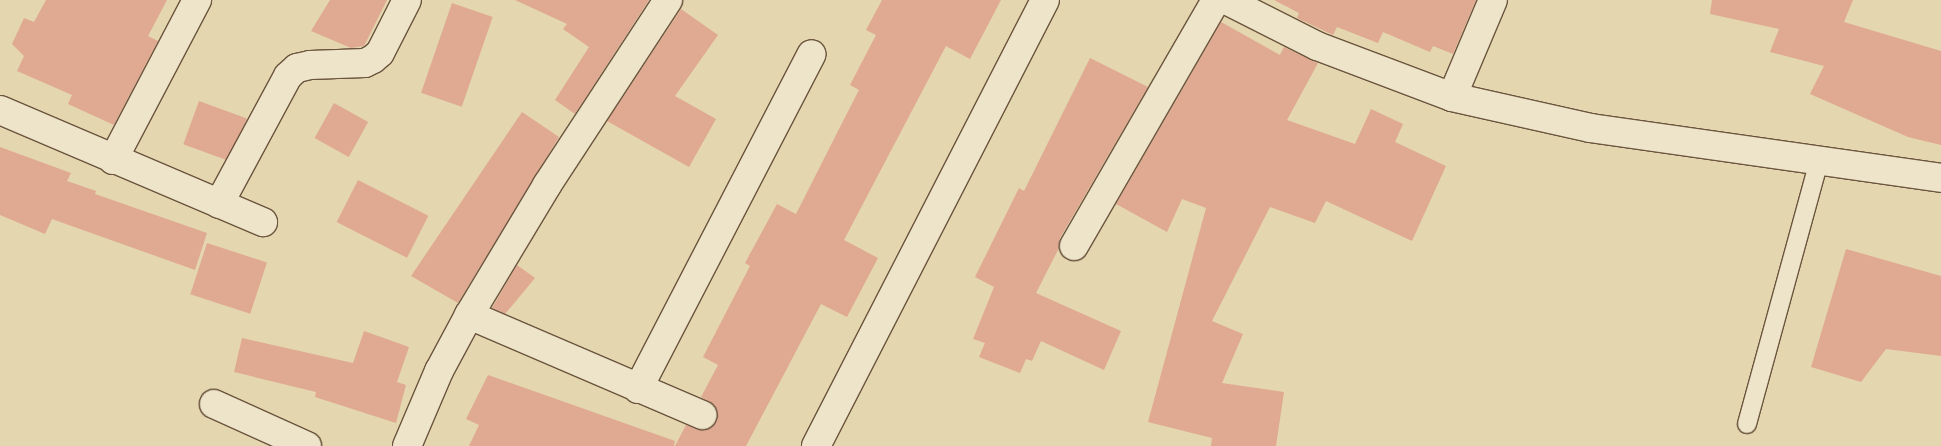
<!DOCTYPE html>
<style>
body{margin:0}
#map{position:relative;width:1941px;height:446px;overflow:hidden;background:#e4d6ae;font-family:"IM FELL Double Pica",serif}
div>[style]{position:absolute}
.building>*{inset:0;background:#e0a992;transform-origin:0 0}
.roads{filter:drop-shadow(1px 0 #6b553e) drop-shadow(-1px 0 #6b553e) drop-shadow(0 1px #6b553e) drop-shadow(0 -1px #6b553e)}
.lane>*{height:18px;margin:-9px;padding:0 9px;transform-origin:9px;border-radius:9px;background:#ede4ca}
.street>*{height:28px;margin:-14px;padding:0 14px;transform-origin:14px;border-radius:14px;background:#ede4ca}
span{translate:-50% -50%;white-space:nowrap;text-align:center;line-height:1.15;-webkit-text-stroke:4px #ede4ca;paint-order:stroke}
</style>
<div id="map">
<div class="building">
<i style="clip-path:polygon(46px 0,167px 0,148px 36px,158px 41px,114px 125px,68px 104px,72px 95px,17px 71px,24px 56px,12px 44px,24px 18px,34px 22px)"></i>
<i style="clip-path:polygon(330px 0,387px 0,364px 46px,351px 48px,311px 31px)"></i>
<i style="clip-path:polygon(515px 0,649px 0,575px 114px,555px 100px,589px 47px,563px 29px,567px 24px)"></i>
<i style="clip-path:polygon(882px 0,1001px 0,970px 59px,946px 46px,844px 240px,878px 258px,847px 317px,821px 304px,746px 446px,675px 446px,686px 425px,704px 430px,716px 422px,715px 406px,701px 397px,718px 365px,703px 357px,750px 266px,745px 263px,777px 204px,796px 214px,839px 129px,859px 90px,850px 85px,876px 35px,866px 30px)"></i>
<i style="clip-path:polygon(1274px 0,1476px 0,1453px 54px,1433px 46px,1430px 52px,1383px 32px,1378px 43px,1337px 27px,1333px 35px,1297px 18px,1299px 13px)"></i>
<i style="clip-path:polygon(1712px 0,1853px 0,1844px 22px,1941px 51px,1941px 145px,1908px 137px,1810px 94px,1824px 66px,1770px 52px,1779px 29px,1710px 14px)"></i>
<i style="left:452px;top:3px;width:43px;height:95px;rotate:19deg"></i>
<i style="clip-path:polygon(681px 9px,718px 35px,675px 96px,716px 119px,689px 167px,607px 121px)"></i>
<i style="clip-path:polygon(1221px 22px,1280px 55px,1284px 47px,1318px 63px,1287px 120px,1355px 144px,1371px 109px,1403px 124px,1395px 142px,1446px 166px,1412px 241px,1326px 201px,1315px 223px,1270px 207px,1212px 321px,1243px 334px,1222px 383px,1284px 392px,1276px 446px,1211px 446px,1212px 438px,1148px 422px,1206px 208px,1182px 199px,1167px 232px,1116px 204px)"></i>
<i style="clip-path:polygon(1090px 58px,1148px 87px,1060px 238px,1059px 248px,1036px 293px,1121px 331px,1104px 370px,1041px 341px,1032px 361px,1026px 359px,1020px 373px,979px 357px,985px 343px,973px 339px,994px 287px,975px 277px,1019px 188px,1024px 191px)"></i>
<i style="left:199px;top:101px;width:51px;height:46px;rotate:20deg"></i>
<i style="left:334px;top:103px;width:39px;height:40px;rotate:29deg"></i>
<i style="clip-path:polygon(522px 112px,559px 137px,458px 303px,411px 276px)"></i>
<i style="clip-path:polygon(0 147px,71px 173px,67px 181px,96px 191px,95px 194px,207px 233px,195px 270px,52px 219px,45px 234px,0 215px)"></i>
<i style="left:358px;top:180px;width:79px;height:47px;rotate:27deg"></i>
<i style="left:207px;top:243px;width:63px;height:54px;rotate:18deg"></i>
<i style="clip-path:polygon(1846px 249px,1941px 276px,1941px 356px,1886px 349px,1861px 382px,1811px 367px)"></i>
<i style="clip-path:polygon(517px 265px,535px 278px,505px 314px,492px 308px)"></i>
<i style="clip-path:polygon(364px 331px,409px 347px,397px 382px,406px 385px,396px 423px,315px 397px,316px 392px,234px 372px,242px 338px,353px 363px)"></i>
<i style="clip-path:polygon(488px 375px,675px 441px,674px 446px,469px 446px,479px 425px,466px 419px)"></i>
</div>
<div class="roads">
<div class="lane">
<i style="left:1747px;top:424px;width:274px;rotate:-74.7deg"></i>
</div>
<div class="street">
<i style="left:1226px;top:0;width:102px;rotate:26.8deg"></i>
<i style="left:1317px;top:46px;width:144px;rotate:20.7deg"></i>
<i style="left:1452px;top:97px;width:142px;rotate:12.6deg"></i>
<i style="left:1591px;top:128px;width:354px;rotate:8.1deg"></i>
<i style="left:1452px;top:97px;width:105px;rotate:-67.1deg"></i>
<i style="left:0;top:110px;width:286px;rotate:23.1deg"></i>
<i style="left:113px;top:160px;width:181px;rotate:-62.3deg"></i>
<i style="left:219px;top:204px;width:145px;rotate:-61.7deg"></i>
<i style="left:288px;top:76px;width:12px;rotate:-42deg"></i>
<i style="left:297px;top:68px;width:13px;rotate:-13deg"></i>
<i style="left:310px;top:65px;width:55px;rotate:-2.1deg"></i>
<i style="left:365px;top:63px;width:9px;rotate:-27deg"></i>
<i style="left:373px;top:59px;width:9px;rotate:-41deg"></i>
<i style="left:380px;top:53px;width:59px;rotate:-63deg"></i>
<i style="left:1074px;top:246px;width:284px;rotate:-60deg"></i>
<i style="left:469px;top:315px;width:254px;rotate:23.2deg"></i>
<i style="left:638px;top:389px;width:377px;rotate:-62.6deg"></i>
<i style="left:214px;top:404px;width:102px;rotate:24.3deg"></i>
<i style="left:407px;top:446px;width:82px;rotate:-66.9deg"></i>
<i style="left:439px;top:371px;width:64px;rotate:-61.8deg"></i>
<i style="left:469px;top:315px;width:152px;rotate:-59deg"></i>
<i style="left:547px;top:185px;width:221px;rotate:-56.8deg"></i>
<i style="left:816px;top:446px;width:501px;rotate:-62.82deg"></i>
</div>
</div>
</div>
